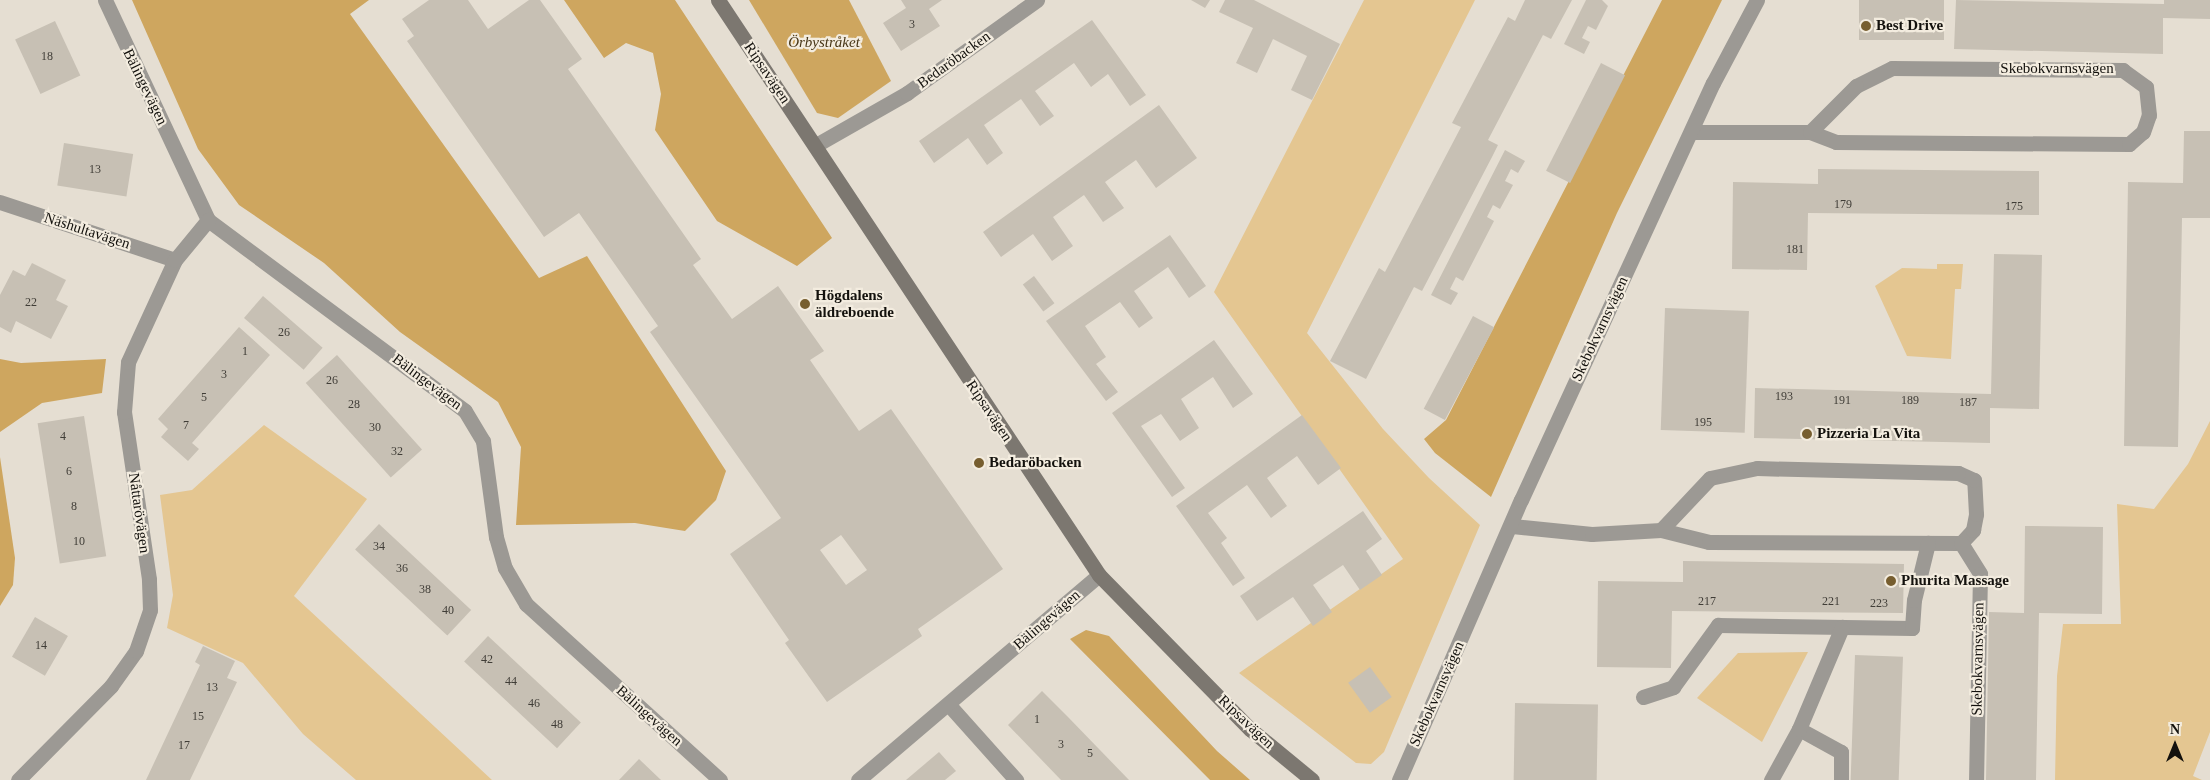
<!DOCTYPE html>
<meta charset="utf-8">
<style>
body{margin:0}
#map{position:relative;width:2210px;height:780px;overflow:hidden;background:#e5ded2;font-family:Georgia,serif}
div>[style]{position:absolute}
.green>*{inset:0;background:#e4c691}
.forest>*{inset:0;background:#cea65f}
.building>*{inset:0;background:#c7c0b4;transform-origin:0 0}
.street>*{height:15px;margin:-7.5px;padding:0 7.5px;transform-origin:7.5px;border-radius:7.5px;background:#9c9994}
.secondary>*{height:15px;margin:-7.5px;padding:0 7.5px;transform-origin:7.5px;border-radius:7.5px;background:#7c7770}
.dots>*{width:14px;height:14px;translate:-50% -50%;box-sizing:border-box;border:2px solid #f3ecdf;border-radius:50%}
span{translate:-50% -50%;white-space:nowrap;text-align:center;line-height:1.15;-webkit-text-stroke:4.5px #f3ecdf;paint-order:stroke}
.number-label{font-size:12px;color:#403d37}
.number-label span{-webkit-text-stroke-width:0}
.poi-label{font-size:15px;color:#13110d;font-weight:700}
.left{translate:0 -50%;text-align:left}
.park-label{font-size:15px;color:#473617;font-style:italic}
.street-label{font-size:15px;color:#13110d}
.north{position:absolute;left:2150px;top:720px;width:50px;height:50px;-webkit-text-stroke:4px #f3ecdf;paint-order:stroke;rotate:0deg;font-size:14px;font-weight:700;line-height:20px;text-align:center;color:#13110d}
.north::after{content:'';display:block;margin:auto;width:18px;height:22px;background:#13110d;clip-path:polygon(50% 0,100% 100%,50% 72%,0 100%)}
</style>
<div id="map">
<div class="green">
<i style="clip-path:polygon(1364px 0,1475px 0,1307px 333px,1383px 429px,1429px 478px,1480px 525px,1384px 752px,1371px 764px,1356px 763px,1239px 673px,1403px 559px,1214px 292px)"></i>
<i style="clip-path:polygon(1937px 264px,1963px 264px,1961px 289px,1955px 289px,1951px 359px,1907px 356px,1875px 286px,1902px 268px,1937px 269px)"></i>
<i style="clip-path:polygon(2210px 421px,2210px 732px,2193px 776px,2202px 780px,2055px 780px,2057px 676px,2063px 624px,2121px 624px,2117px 504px,2154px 509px,2188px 464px)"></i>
<i style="clip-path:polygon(264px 425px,367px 499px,294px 596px,492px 780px,356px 780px,303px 734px,243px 663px,167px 628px,173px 595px,160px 495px,192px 490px)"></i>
<i style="clip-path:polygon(1808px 652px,1762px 742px,1697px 698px,1738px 653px)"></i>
</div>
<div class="forest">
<i style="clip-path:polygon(132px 0,369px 0,350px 14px,539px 278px,587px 256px,726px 471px,716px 500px,685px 531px,635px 523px,516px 525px,521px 447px,498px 402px,400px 332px,324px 263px,239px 205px,198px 149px)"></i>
<i style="clip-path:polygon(564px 0,675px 0,832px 238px,797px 266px,717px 221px,655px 130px,661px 94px,653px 53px,626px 43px,604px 58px)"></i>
<i style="clip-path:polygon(749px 0,849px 0,891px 81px,838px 118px,817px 113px)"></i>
<i style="clip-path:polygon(1662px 0,1722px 0,1617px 213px,1491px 497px,1435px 453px,1424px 439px,1446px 420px)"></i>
<i style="clip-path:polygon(0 359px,21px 363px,106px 359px,102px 393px,42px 403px,0 432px)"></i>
<i style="clip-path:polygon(0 457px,15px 558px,13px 585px,0 606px)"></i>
<i style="clip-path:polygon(1086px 630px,1109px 636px,1217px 751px,1250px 780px,1210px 780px,1070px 639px)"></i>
</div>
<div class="building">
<i style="clip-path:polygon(evenodd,429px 0,468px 0,488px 29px,529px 0,540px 0,582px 59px,568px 69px,701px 259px,693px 265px,732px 319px,778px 286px,824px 351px,810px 360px,859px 431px,891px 409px,1003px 569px,918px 629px,922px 636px,827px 702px,785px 643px,789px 640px,730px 554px,781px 518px,650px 332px,658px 326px,579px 213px,544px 237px,407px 41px,414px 36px,402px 19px,429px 0,841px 535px,867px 570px,846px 585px,820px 550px,841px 535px)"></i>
<i style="clip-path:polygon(901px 0,942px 0,929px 9px,940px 26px,901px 51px,883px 23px,906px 8px)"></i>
<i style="clip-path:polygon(1191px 0,1210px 0,1205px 8px)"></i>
<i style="clip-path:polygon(1225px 0,1254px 0,1340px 44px,1312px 100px,1291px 90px,1307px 56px,1273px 39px,1257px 73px,1236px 63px,1253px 28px,1219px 12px)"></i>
<i style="clip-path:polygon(1525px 0,1572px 0,1551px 39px,1543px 35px,1488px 140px,1498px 145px,1492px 157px,1422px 291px,1414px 287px,1366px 379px,1330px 361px,1379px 268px,1385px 272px,1461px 127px,1452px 123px,1508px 17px,1515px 21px)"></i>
<i style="clip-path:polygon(1586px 0,1602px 0,1608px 6px,1596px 30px,1588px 26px,1582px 38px,1590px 42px,1584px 54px,1564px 44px)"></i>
<i style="left:1859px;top:0;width:85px;height:40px"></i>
<i style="clip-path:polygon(1956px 0,2164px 4px,2164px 0,2210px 0,2210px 19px,2163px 18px,2163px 54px,1954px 49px)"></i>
<i style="clip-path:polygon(1092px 20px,1146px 95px,1130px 106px,1108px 74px,1091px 87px,1074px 63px,1035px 91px,1054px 116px,1040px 126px,1021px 99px,984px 125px,1003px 153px,987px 165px,968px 138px,934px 163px,919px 141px)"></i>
<i style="left:55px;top:21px;width:60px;height:44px;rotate:65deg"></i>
<i style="left:1601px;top:63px;width:27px;height:121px;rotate:27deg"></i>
<i style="clip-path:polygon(1159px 105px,1197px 158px,1156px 188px,1136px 160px,1105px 182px,1124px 208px,1103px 222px,1084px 195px,1053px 217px,1073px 246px,1052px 261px,1033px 234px,1001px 257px,983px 232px)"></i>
<i style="clip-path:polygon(2184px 131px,2210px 131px,2210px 218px,2182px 218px,2178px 447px,2124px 446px,2128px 182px,2183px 183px)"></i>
<i style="left:64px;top:143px;width:70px;height:43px;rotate:9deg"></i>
<i style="clip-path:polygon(1505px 150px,1525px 161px,1518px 173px,1511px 169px,1505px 181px,1513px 185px,1500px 209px,1493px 205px,1487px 217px,1494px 221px,1463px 281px,1456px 277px,1450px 289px,1458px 293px,1451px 305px,1431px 295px)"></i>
<i style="clip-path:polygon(1818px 169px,2039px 171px,2039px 215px,1808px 213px,1807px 270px,1732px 269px,1733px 182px,1818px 184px)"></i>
<i style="clip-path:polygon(1170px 235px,1206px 286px,1189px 298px,1168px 267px,1134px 291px,1153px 318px,1139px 328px,1120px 302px,1085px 326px,1106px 357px,1096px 364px,1118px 392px,1106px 401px,1046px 321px)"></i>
<i style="clip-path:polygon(1994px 254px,2042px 255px,2039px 409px,1990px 408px,1990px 443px,1754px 438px,1755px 388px,1991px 394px)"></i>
<i style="clip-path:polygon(32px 263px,66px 280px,56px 300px,68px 306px,51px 339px,16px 321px,11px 333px,0 327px,0 295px,13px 270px,25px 276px)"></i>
<i style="left:1034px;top:276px;width:34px;height:14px;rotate:53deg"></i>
<i style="left:263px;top:296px;width:79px;height:29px;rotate:41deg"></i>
<i style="left:1665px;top:308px;width:84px;height:122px;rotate:2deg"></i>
<i style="left:1473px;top:316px;width:24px;height:105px;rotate:28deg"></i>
<i style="clip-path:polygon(239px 327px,270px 355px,192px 443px,199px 449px,188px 461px,161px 437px,168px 429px,158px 419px)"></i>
<i style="clip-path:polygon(1214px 340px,1253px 394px,1233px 408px,1213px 377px,1181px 399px,1199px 428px,1180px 441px,1161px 414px,1141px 426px,1185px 488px,1172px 497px,1112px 413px)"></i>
<i style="left:337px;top:355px;width:127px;height:42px;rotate:48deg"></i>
<i style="clip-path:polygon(1302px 415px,1341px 468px,1318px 485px,1297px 456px,1267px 478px,1287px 506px,1271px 518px,1247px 485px,1208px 513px,1227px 538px,1221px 543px,1245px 578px,1233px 586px,1176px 506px)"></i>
<i style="left:84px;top:416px;width:142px;height:47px;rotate:81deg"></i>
<i style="clip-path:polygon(1363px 511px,1382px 539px,1366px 551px,1382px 575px,1360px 590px,1343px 565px,1313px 585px,1332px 612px,1313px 626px,1293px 597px,1257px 621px,1240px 596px)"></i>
<i style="left:379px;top:524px;width:126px;height:35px;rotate:43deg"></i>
<i style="clip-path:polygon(2025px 526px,2103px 527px,2102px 614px,2039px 613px,2036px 780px,1986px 780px,1989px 612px,2024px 613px)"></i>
<i style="clip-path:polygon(1683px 561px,1904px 564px,1903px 613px,1672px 611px,1671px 668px,1597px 667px,1598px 581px,1683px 582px)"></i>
<i style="left:35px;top:617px;width:38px;height:46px;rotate:30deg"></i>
<i style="left:488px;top:636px;width:127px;height:35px;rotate:43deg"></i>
<i style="clip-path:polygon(203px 646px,235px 661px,227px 678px,237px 682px,190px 780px,146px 780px,200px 665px,195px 662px)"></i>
<i style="left:1855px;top:655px;width:48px;height:125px;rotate:2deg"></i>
<i style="left:1370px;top:667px;width:37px;height:27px;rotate:54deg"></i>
<i style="clip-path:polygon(1042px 691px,1067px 716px,1129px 780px,1061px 780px,1008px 725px)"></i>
<i style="left:1515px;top:703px;width:83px;height:77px;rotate:1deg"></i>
<i style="clip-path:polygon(939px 752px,956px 771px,945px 780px,906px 780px)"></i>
<i style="clip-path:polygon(639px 759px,661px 780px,619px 780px)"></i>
</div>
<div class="street">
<i style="left:105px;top:0;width:243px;rotate:64.9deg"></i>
<i style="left:208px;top:220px;width:320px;rotate:36.6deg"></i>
<i style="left:465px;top:411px;width:35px;rotate:59deg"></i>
<i style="left:483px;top:441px;width:97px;rotate:82.3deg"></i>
<i style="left:496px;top:537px;width:32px;rotate:74deg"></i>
<i style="left:505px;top:568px;width:42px;rotate:59.7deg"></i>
<i style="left:526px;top:604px;width:262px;rotate:42.2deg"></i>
<i style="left:1691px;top:132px;width:119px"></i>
<i style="left:1810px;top:132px;width:28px;rotate:21deg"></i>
<i style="left:1836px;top:142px;width:293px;rotate:0.4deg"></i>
<i style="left:2129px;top:144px;width:18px;rotate:-41deg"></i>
<i style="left:2143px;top:132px;width:18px;rotate:-71deg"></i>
<i style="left:2149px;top:115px;width:28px;rotate:-96deg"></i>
<i style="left:2146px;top:87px;width:29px;rotate:-144deg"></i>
<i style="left:2123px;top:70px;width:231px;rotate:-179.5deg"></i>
<i style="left:1892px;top:68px;width:40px;rotate:153.4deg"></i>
<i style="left:1856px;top:86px;width:65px;rotate:135deg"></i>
<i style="left:816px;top:145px;width:105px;rotate:-29.7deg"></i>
<i style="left:907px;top:93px;width:160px;rotate:-35.6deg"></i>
<i style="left:0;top:202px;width:184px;rotate:18.3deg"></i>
<i style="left:1512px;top:526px;width:80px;rotate:5.7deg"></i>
<i style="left:1592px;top:534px;width:69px;rotate:-3.3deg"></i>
<i style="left:1661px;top:530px;width:49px;rotate:14deg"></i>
<i style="left:1709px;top:542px;width:252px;rotate:0.2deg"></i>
<i style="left:1961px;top:543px;width:18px;rotate:-47deg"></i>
<i style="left:1973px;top:530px;width:16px;rotate:-79deg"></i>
<i style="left:1976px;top:514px;width:34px;rotate:-93deg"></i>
<i style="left:1974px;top:480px;width:17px;rotate:-156deg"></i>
<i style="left:1958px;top:473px;width:201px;rotate:-178.6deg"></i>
<i style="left:1757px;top:468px;width:48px;rotate:168deg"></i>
<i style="left:1710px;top:478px;width:71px;rotate:133.3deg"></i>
<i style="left:1961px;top:543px;width:36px;rotate:58deg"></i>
<i style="left:1980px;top:574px;width:206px;rotate:91.1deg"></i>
<i style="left:1643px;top:697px;width:32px;rotate:-18deg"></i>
<i style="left:1673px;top:687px;width:77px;rotate:-54deg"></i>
<i style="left:1718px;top:625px;width:194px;rotate:0.9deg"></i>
<i style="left:1912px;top:628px;width:28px;rotate:-86deg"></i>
<i style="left:1914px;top:600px;width:59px;rotate:-76.2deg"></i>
<i style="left:949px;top:705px;width:101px;rotate:48.2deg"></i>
<i style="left:1799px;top:729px;width:48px;rotate:28.7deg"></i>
<i style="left:1841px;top:752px;width:28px;rotate:90deg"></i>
<i style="left:18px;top:780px;width:132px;rotate:-45.3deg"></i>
<i style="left:111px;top:686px;width:43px;rotate:-54.5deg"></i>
<i style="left:136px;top:651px;width:43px;rotate:-71.1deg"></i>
<i style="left:150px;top:610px;width:31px;rotate:-92deg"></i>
<i style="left:149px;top:579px;width:169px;rotate:-98.5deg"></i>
<i style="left:124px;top:412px;width:50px;rotate:-85.4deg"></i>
<i style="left:128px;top:362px;width:112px;rotate:-65.3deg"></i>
<i style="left:175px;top:260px;width:52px;rotate:-50.5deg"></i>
<i style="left:858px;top:780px;width:316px;rotate:-40.4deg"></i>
<i style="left:1399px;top:780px;width:305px;rotate:-66.5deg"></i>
<i style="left:1521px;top:500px;width:459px;rotate:-65.3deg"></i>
<i style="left:1713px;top:83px;width:94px;rotate:-62.1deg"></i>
<i style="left:1771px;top:780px;width:58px;rotate:-61.2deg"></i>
<i style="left:1799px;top:729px;width:111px;rotate:-67.1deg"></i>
</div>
<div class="secondary">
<i style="left:718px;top:0;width:690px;rotate:56.47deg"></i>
<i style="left:1099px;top:575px;width:216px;rotate:45.6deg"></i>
<i style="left:1250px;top:729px;width:80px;rotate:39.4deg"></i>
</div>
<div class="dots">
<i style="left:1866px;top:26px;background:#775e2f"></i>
<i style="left:805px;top:304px;background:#775e2f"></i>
<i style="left:1807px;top:434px;background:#775e2f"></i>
<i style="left:979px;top:463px;background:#775e2f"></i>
<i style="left:1891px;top:581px;background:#775e2f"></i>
</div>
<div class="number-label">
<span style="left:912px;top:25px">3</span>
<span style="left:47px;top:57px">18</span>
<span style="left:95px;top:170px">13</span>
<span style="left:1843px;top:205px">179</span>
<span style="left:2014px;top:207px">175</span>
<span style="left:1795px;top:250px">181</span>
<span style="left:31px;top:303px">22</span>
<span style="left:284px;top:333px">26</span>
<span style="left:245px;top:352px">1</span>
<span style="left:224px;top:375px">3</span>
<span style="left:332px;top:381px">26</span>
<span style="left:1784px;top:397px">193</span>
<span style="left:204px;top:398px">5</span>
<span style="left:1842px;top:401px">191</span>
<span style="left:1910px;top:401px">189</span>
<span style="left:1968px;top:403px">187</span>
<span style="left:354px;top:405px">28</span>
<span style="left:1703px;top:423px">195</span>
<span style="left:186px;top:426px">7</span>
<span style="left:375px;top:428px">30</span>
<span style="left:63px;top:437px">4</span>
<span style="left:397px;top:452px">32</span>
<span style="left:69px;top:472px">6</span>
<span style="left:74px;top:507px">8</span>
<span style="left:79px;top:542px">10</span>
<span style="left:379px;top:547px">34</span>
<span style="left:402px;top:569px">36</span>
<span style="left:425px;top:590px">38</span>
<span style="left:1707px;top:602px">217</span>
<span style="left:1831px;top:602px">221</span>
<span style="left:1879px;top:604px">223</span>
<span style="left:448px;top:611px">40</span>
<span style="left:41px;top:646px">14</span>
<span style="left:487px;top:660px">42</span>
<span style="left:511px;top:682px">44</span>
<span style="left:212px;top:688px">13</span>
<span style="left:534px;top:704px">46</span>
<span style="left:198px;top:717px">15</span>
<span style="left:1037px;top:720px">1</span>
<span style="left:557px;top:725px">48</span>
<span style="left:1061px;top:745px">3</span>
<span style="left:184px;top:746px">17</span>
<span style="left:1090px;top:754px">5</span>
</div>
<div class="poi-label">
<span class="left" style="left:1876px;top:26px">Best Drive</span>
<span class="left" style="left:815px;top:304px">Högdalens<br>äldreboende</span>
<span class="left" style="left:1817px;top:434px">Pizzeria La Vita</span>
<span class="left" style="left:989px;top:463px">Bedaröbacken</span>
<span class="left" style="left:1901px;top:581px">Phurita Massage</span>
</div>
<div class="park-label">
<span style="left:824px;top:43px">Örbystråket</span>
</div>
<div class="street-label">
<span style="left:954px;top:60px;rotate:-36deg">Bedaröbacken</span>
<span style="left:2057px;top:69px">Skebokvarnsvägen</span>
<span style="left:767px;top:73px;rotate:56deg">Ripsavägen</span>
<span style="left:145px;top:87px;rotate:64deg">Bälingevägen</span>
<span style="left:87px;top:231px;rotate:18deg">Näshultavägen</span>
<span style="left:1600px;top:329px;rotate:-65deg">Skebokvarnsvägen</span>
<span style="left:427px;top:382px;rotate:37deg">Bälingevägen</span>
<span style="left:989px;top:411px;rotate:56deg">Ripsavägen</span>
<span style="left:139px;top:513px;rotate:82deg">Nåttarövägen</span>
<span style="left:1047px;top:620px;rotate:-41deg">Bälingevägen</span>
<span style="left:1978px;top:659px;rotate:-89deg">Skebokvarnsvägen</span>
<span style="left:1437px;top:694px;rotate:-66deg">Skebokvarnsvägen</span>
<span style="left:649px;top:716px;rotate:42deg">Bälingevägen</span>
<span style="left:1246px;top:722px;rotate:43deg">Ripsavägen</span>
</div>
<div class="north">N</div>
</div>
